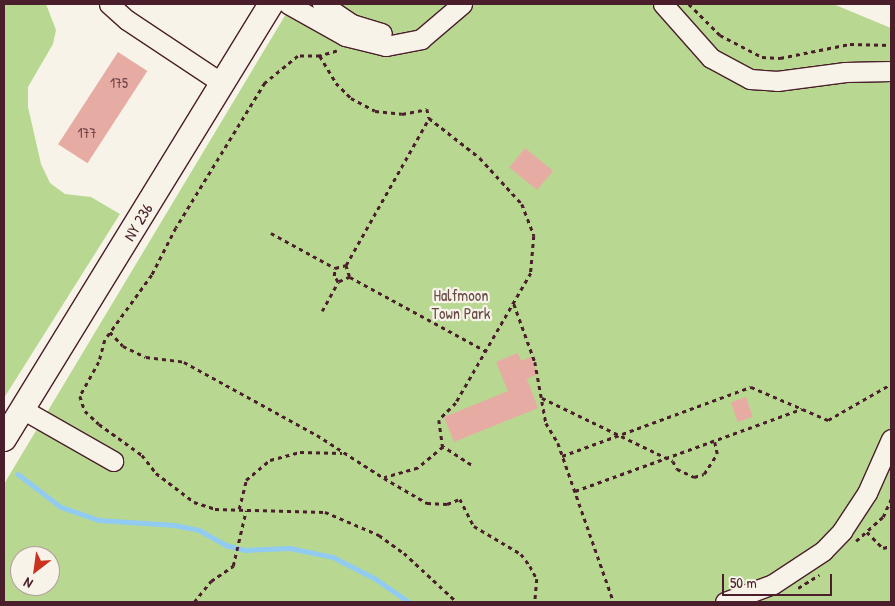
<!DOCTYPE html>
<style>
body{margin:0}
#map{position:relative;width:895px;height:606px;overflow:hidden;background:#f7f3e8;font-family:"Patrick Hand",sans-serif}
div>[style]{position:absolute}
.green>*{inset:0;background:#b8d892}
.stream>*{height:4.5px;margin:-2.25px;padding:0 2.25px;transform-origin:2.25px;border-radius:2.25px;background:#91cbf1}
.building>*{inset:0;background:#e6aca3;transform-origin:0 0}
.path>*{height:2.5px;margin-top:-1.25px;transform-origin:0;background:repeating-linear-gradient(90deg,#4a1f2b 0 4px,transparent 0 8px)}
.roads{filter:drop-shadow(1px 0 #4a1f2b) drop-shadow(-1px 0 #4a1f2b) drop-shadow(0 1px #4a1f2b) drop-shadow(0 -1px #4a1f2b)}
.minor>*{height:19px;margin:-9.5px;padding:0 9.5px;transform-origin:9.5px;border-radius:9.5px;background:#f7f3e8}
.major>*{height:24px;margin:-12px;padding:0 12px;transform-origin:12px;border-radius:12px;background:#f7f3e8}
span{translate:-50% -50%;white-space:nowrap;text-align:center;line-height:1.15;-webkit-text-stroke:4.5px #f7f3e8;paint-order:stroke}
.number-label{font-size:14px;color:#714249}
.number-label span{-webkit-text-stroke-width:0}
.street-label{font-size:16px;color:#4a1f2b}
.park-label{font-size:16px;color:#664d45}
.frame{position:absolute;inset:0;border:5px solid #4a1f2b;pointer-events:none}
.north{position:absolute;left:10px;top:546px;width:50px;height:50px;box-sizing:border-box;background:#f7f3e8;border:1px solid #b29e9c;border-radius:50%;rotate:210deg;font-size:14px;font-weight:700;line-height:20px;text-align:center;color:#4a1f2b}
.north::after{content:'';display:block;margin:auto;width:18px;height:22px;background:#c8321e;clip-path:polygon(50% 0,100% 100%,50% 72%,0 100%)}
.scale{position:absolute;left:722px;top:574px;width:110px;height:22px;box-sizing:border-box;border:2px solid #4a1f2b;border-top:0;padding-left:6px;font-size:15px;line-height:18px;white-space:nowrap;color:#4a1f2b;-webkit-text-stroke:4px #f7f3e8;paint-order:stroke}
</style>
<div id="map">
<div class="green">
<i style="clip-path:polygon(4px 4px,46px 4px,56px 30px,53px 44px,28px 87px,28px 107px,41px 164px,50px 183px,65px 194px,91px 197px,120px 214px,4px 398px)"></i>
<i style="clip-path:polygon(evenodd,292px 4px,833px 4px,891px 28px,891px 602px,4px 602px,4px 484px,292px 4px,20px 556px,50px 556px,50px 586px,20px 586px,20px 556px)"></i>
</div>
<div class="stream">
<i style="left:18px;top:474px;width:54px;rotate:37.5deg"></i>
<i style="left:61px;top:507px;width:40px;rotate:18.9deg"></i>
<i style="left:99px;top:520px;width:75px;rotate:3.8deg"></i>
<i style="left:174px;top:525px;width:25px;rotate:11deg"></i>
<i style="left:199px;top:530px;width:31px;rotate:29deg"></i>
<i style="left:226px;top:545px;width:20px;rotate:15deg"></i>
<i style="left:245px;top:550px;width:45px;rotate:-2.5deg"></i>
<i style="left:290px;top:548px;width:44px;rotate:11.8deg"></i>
<i style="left:333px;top:557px;width:48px;rotate:27.1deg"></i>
<i style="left:376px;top:579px;width:40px;rotate:34.9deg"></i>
</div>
<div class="building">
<i style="left:118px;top:52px;width:35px;height:110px;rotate:33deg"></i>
<i style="left:525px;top:148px;width:36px;height:25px;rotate:39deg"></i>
<i style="clip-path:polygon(518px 353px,521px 361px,531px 357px,538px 374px,527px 379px,538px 408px,454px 442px,444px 417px,508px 391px,496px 362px)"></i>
<i style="left:746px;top:397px;width:21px;height:16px;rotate:71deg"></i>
</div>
<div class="path">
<i style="left:689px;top:4px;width:44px;rotate:45deg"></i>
<i style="left:720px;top:35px;width:47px;rotate:27.6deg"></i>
<i style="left:762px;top:57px;width:18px;rotate:3deg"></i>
<i style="left:780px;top:58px;width:71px;rotate:-11.3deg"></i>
<i style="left:850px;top:44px;width:41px;rotate:1.4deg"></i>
<i style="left:337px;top:51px;width:18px;rotate:164deg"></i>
<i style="left:320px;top:56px;width:22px;rotate:180deg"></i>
<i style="left:298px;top:56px;width:43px;rotate:140.7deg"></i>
<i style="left:265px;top:83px;width:170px;rotate:121.5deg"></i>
<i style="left:176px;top:228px;width:53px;rotate:117.1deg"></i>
<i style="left:152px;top:275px;width:80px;rotate:125.9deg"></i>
<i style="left:105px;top:340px;width:23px;rotate:105deg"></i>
<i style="left:99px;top:362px;width:39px;rotate:119deg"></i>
<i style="left:80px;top:396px;width:16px;rotate:72deg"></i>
<i style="left:85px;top:411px;width:19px;rotate:43deg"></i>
<i style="left:99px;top:424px;width:53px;rotate:35.8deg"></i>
<i style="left:142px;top:455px;width:23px;rotate:52deg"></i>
<i style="left:156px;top:473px;width:48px;rotate:37.3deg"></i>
<i style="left:194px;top:502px;width:22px;rotate:18deg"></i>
<i style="left:215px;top:509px;width:110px;rotate:1.6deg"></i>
<i style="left:325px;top:512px;width:59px;rotate:23.1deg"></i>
<i style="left:379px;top:535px;width:31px;rotate:36deg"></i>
<i style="left:404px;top:553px;width:72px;rotate:42.8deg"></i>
<i style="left:320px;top:56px;width:31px;rotate:59deg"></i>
<i style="left:336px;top:83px;width:21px;rotate:45deg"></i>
<i style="left:351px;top:98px;width:27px;rotate:28deg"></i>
<i style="left:375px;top:111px;width:27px;rotate:6deg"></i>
<i style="left:402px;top:114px;width:25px;rotate:-11deg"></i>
<i style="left:427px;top:109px;width:9px;rotate:77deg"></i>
<i style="left:271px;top:233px;width:73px;rotate:28.7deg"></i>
<i style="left:346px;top:265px;width:169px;rotate:-60.5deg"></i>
<i style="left:429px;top:118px;width:65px;rotate:38.1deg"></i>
<i style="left:480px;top:158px;width:62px;rotate:47.6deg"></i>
<i style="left:522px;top:204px;width:34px;rotate:69deg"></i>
<i style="left:534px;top:236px;width:37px;rotate:95deg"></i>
<i style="left:531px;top:273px;width:150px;rotate:120deg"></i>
<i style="left:456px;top:403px;width:24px;rotate:135deg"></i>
<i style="left:439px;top:420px;width:27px;rotate:82deg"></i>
<i style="left:350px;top:277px;width:13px;rotate:157deg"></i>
<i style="left:338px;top:282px;width:7px;rotate:-124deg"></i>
<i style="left:334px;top:276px;width:8px;rotate:-83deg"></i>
<i style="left:335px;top:268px;width:11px;rotate:-15deg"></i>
<i style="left:346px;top:265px;width:13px;rotate:72deg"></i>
<i style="left:350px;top:277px;width:155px;rotate:28.6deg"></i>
<i style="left:514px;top:304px;width:62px;rotate:70.1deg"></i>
<i style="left:535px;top:362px;width:62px;rotate:79.8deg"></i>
<i style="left:546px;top:423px;width:23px;rotate:59deg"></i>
<i style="left:558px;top:443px;width:166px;rotate:70.7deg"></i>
<i style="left:322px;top:311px;width:33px;rotate:-61deg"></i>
<i style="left:110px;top:332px;width:19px;rotate:47deg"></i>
<i style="left:123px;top:346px;width:25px;rotate:26deg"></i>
<i style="left:146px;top:357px;width:38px;rotate:7deg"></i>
<i style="left:184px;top:362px;width:152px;rotate:28.8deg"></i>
<i style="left:317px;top:435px;width:80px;rotate:32.7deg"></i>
<i style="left:542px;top:398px;width:145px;rotate:25.7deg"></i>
<i style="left:673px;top:461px;width:9px;rotate:63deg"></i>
<i style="left:677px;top:469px;width:19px;rotate:25deg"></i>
<i style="left:694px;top:477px;width:10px;rotate:-17deg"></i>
<i style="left:704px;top:474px;width:24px;rotate:-57deg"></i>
<i style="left:717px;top:454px;width:14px;rotate:-102deg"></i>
<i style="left:562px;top:456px;width:201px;rotate:-20.1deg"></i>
<i style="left:751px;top:387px;width:84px;rotate:23.2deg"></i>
<i style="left:828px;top:420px;width:73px;rotate:-29.7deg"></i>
<i style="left:471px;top:465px;width:33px;rotate:-147deg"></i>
<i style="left:443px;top:447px;width:33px;rotate:140deg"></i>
<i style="left:418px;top:468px;width:35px;rotate:164deg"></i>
<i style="left:384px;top:478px;width:50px;rotate:30.2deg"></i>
<i style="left:427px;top:503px;width:20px;rotate:3deg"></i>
<i style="left:447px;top:504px;width:14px;rotate:-21deg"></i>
<i style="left:460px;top:499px;width:30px;rotate:63deg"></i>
<i style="left:474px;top:526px;width:55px;rotate:30.8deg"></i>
<i style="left:521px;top:554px;width:15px;rotate:53deg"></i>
<i style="left:530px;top:566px;width:15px;rotate:62deg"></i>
<i style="left:537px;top:579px;width:23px;rotate:95deg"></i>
<i style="left:575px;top:491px;width:241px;rotate:-19.9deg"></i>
<i style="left:239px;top:509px;width:30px;rotate:-76deg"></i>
<i style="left:246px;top:480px;width:31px;rotate:-40deg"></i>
<i style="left:270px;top:460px;width:31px;rotate:-15deg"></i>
<i style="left:300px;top:452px;width:42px;rotate:1.4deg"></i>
<i style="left:867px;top:532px;width:23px;rotate:45deg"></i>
<i style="left:883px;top:548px;width:8px;rotate:-14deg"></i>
<i style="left:856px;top:541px;width:36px;rotate:-42deg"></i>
<i style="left:883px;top:517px;width:20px;rotate:-66deg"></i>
<i style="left:798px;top:588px;width:25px;rotate:-32deg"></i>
<i style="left:194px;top:602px;width:27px;rotate:-51deg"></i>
<i style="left:211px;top:581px;width:27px;rotate:-34deg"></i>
<i style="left:233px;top:566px;width:57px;rotate:-76.9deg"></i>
<i style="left:606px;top:602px;width:8px"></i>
</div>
<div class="roads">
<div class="minor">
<i style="left:109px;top:4px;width:24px;rotate:42deg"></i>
<i style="left:127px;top:20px;width:114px;rotate:33.6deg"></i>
<i style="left:288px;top:4px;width:65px;rotate:29.3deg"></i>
<i style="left:345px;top:36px;width:42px;rotate:13.7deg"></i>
<i style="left:386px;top:46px;width:36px;rotate:-11deg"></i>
<i style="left:421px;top:39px;width:54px;rotate:-40.5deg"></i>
<i style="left:322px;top:4px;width:36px;rotate:34deg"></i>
<i style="left:352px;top:24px;width:31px;rotate:17deg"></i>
<i style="left:663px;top:4px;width:72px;rotate:48.4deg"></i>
<i style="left:711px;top:58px;width:44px;rotate:28.3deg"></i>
<i style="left:750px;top:79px;width:27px;rotate:4deg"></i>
<i style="left:777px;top:81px;width:69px;rotate:-7.5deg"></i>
<i style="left:845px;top:72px;width:46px;rotate:-1.2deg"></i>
<i style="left:22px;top:409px;width:105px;rotate:29.7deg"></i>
<i style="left:725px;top:602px;width:51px;rotate:-20.6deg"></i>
<i style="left:773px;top:584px;width:60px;rotate:-33.4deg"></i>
<i style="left:823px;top:551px;width:28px;rotate:-46deg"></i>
<i style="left:842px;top:531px;width:45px;rotate:-56.7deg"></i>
<i style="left:867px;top:493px;width:59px;rotate:-66deg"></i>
</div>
<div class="major">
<i style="left:4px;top:439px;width:510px;rotate:-58.46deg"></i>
</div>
</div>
<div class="number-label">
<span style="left:119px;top:83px">175</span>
<span style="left:87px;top:133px">177</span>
</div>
<div class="street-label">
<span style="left:138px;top:222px;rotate:-59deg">NY 236</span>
</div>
<div class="park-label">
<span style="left:461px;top:304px">Halfmoon<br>Town Park</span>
</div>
<div class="frame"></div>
<div class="north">N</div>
<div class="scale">50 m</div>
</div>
